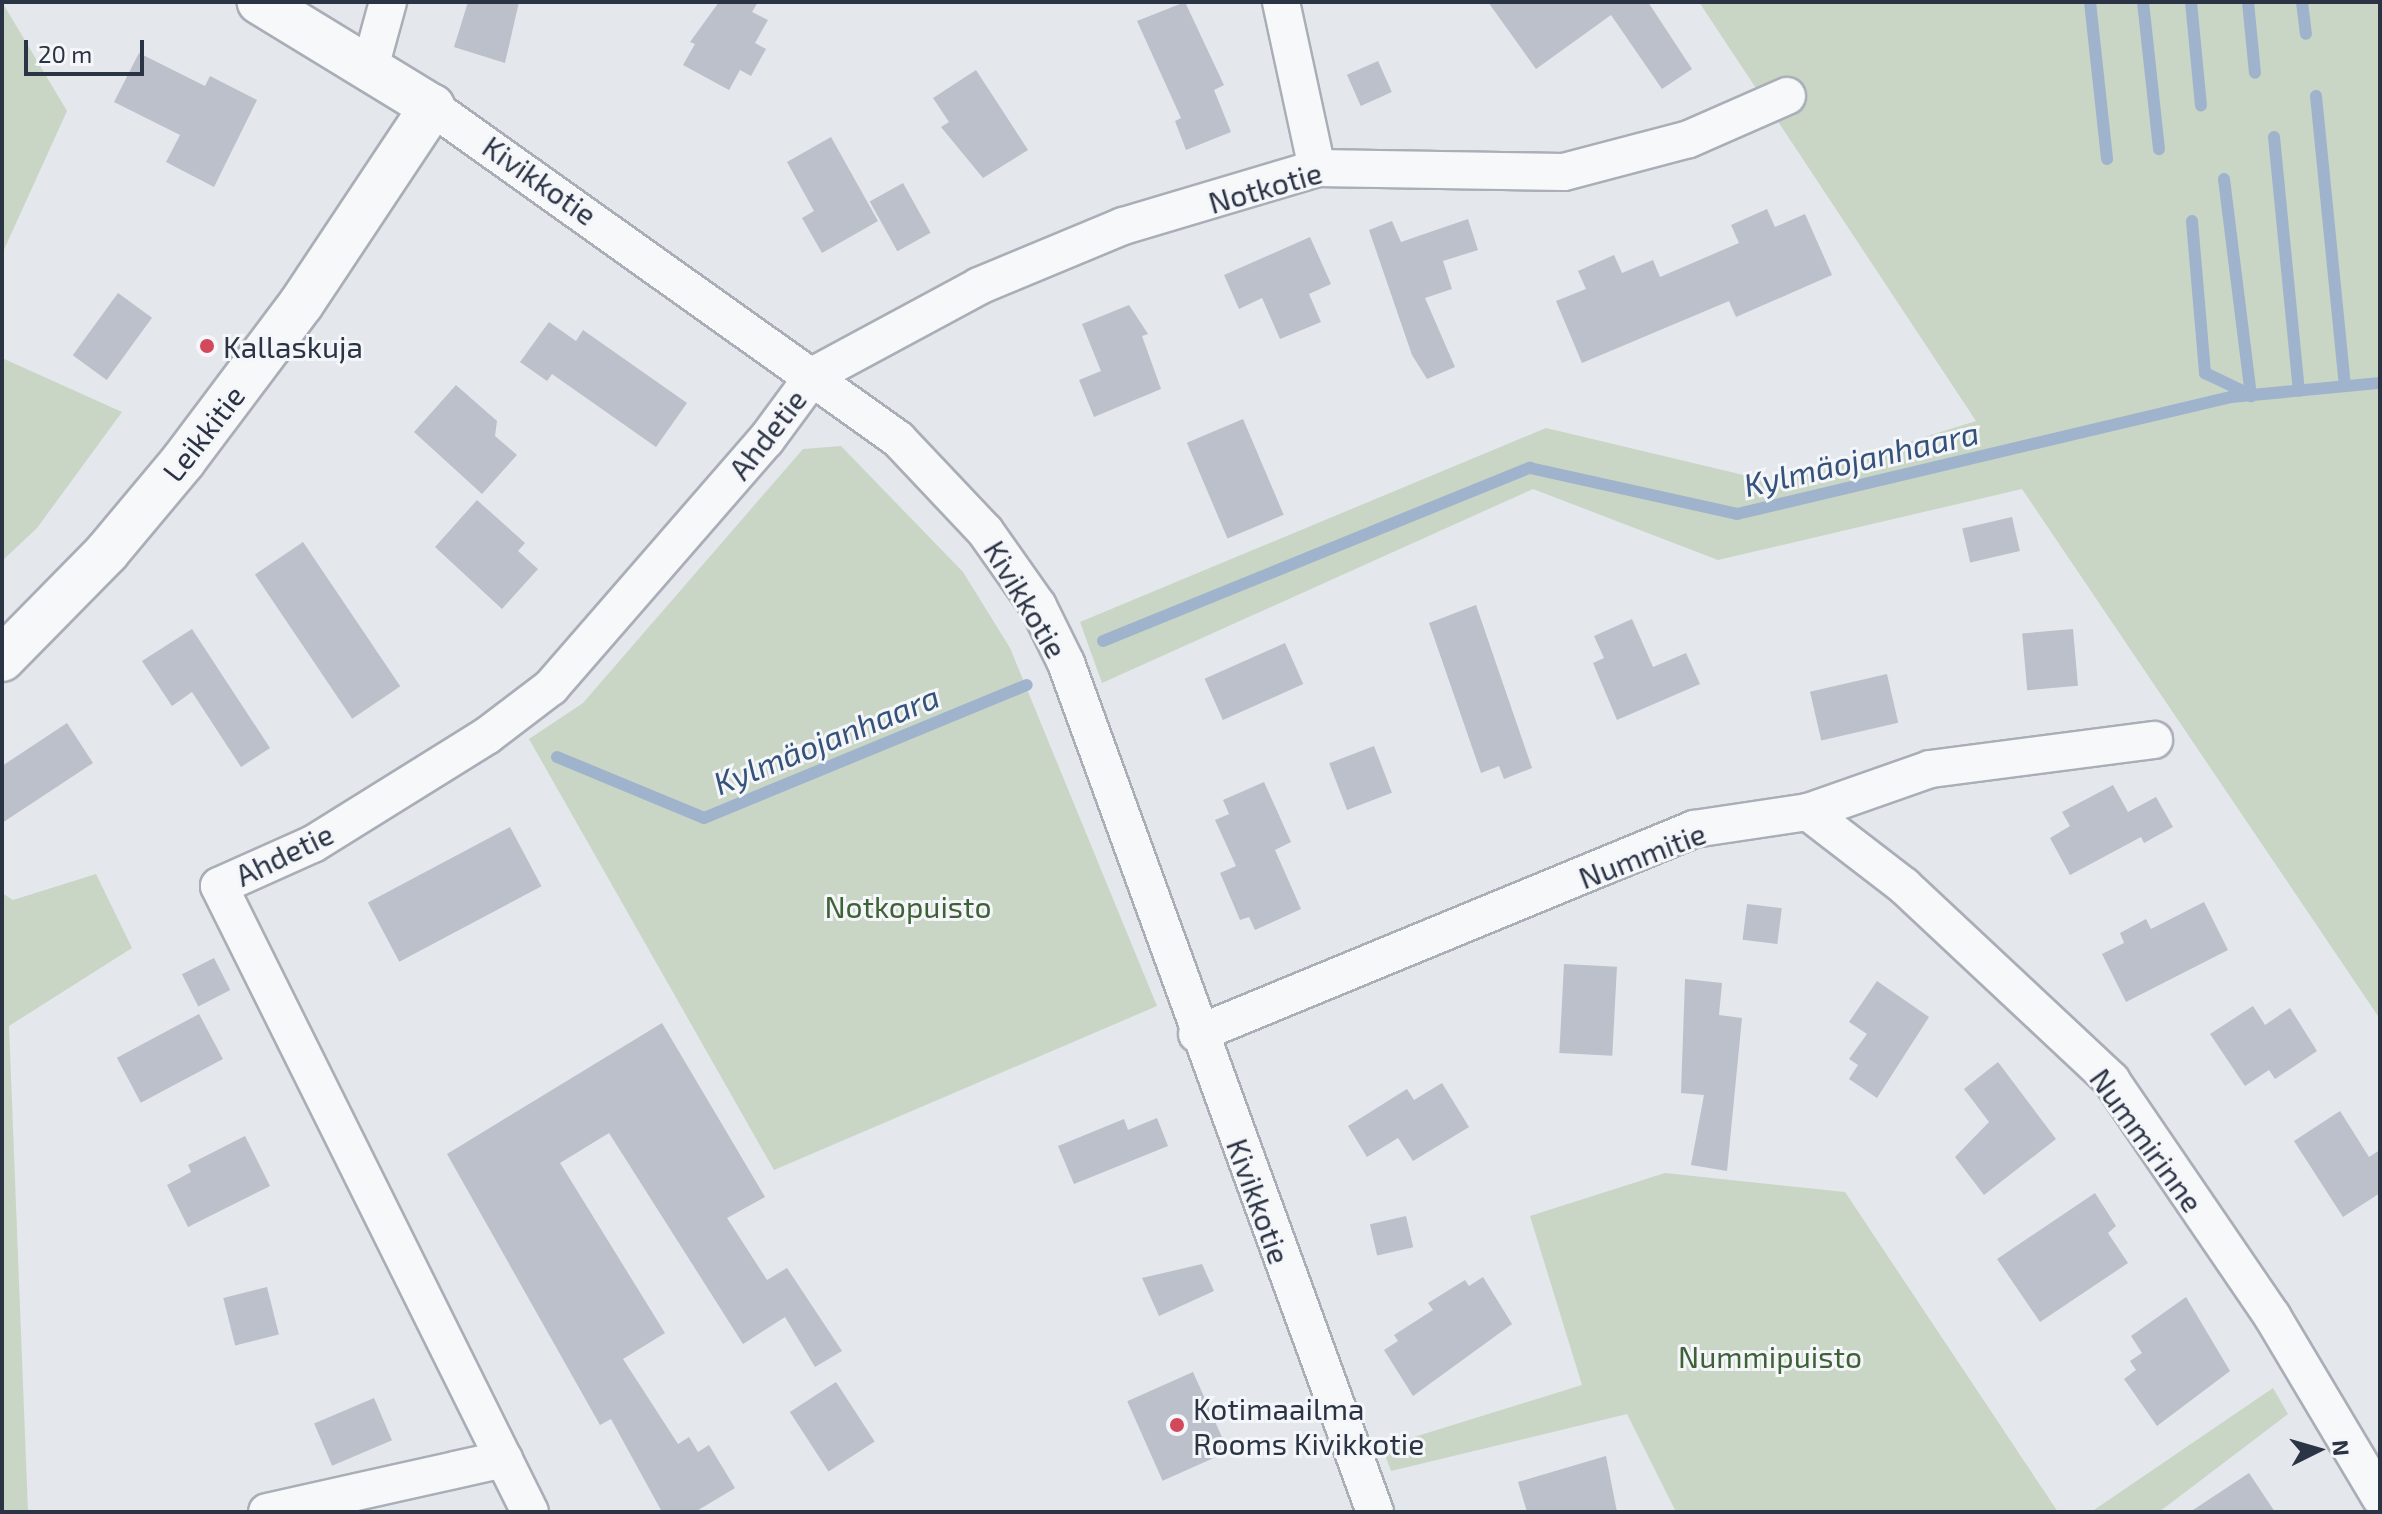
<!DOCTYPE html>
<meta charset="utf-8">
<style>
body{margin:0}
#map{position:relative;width:2382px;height:1514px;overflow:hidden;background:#e4e7ec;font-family:"Exo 2",sans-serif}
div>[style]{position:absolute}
.green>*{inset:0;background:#c9d6c5}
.stream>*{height:12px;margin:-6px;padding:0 6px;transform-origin:6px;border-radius:6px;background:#9fb4cc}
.building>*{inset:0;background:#bbc0ca;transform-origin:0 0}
.roads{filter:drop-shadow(2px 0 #a9aeb7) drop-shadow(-2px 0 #a9aeb7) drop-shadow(0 2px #a9aeb7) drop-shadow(0 -2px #a9aeb7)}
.minor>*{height:36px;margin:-18px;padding:0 18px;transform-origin:18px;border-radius:18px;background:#f7f8fa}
.tertiary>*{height:44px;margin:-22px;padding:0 22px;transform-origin:22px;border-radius:22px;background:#f7f8fa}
.dots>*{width:22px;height:22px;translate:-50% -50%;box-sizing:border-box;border:4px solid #f4f6f9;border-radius:50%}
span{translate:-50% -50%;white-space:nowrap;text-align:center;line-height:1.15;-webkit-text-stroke:6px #f4f6f9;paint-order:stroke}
.street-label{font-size:30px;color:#2b3445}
.poi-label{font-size:30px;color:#2b3445}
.left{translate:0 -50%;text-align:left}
.park-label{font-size:30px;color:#3f6138}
.water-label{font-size:32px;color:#34527a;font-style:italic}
.frame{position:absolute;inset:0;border:4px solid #2b3445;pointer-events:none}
.north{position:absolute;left:2278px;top:1410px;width:80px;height:80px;-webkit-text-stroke:6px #f4f6f9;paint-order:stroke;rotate:85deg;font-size:22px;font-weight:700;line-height:32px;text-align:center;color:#2b3445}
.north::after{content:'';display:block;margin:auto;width:28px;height:36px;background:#2b3445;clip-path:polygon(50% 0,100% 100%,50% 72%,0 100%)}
.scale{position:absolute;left:24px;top:40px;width:120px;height:36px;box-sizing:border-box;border:4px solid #2b3445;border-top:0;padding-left:10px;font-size:24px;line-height:28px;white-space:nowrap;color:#2b3445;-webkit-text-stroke:6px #f4f6f9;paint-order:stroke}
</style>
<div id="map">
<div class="green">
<i style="clip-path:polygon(2px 2px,67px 111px,2px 254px)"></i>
<i style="clip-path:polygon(1699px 2px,2380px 2px,2380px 1019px,2022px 489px,1718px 560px,1533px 489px,1102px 683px,1080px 622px,1546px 428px,1777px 483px,1976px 421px)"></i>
<i style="clip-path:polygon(2px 358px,122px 412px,37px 528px,2px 561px)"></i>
<i style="clip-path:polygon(841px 446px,963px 572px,1010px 648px,1157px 1006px,774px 1170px,529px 739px,583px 703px,803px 449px)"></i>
<i style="clip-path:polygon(96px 874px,132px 948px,9px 1026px,28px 1512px,2px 1512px,2px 893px,13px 900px)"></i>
<i style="clip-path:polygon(1665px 1173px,1845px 1192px,2058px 1512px,1676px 1512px,1627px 1414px,1391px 1471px,1382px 1447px,1582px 1385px,1530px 1216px)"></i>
<i style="clip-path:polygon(2273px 1388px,2288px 1414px,2159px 1512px,2091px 1512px)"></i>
</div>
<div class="stream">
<i style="left:2090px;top:2px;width:158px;rotate:83.8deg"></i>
<i style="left:2143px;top:2px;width:148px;rotate:83.8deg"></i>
<i style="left:2191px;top:2px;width:104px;rotate:84.5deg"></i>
<i style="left:2248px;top:2px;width:71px;rotate:84.4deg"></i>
<i style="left:2302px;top:2px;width:32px;rotate:83deg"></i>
<i style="left:2316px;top:96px;width:291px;rotate:84.3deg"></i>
<i style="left:2274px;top:137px;width:255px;rotate:84.4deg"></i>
<i style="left:2224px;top:179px;width:219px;rotate:82.9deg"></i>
<i style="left:2192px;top:221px;width:153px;rotate:85.1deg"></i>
<i style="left:2205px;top:373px;width:49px;rotate:25.5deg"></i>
<i style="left:1103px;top:641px;width:461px;rotate:-22.1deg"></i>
<i style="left:1530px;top:468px;width:212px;rotate:12.5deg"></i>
<i style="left:1737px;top:514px;width:508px;rotate:-13.32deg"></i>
<i style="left:2231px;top:397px;width:150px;rotate:-5.4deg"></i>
<i style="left:557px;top:757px;width:159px;rotate:22.5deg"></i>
<i style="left:704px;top:818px;width:349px;rotate:-22.4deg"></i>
</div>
<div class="building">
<i style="clip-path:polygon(468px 2px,519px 2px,505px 63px,454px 47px)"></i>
<i style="clip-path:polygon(719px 2px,758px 2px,752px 12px,768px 20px,755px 43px,766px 49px,751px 76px,740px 70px,729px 90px,683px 65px,695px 44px,690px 42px)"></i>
<i style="clip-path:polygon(1185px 2px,1224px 85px,1214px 90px,1231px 132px,1186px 150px,1175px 121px,1181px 118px,1137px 21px)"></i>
<i style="clip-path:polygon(1488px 2px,1648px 2px,1692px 69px,1662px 89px,1611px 15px,1536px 69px)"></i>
<i style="clip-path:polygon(139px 53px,205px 86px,210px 76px,257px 100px,214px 187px,166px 162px,180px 135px,114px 102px)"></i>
<i style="left:1378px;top:61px;width:34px;height:34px;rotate:66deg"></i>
<i style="clip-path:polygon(976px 70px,1028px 150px,983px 178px,941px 127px,949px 122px,933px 98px)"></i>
<i style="clip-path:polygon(831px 137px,878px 221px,822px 253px,802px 218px,814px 211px,787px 162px)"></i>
<i style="left:903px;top:183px;width:57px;height:38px;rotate:61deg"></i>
<i style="clip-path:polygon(1767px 209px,1775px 227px,1805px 214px,1832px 275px,1736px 317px,1729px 301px,1582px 363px,1556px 301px,1586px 289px,1578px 271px,1614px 255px,1622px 273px,1653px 260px,1660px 277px,1739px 243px,1731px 225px)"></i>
<i style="clip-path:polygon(1468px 219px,1478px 250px,1443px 261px,1452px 289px,1425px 298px,1455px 367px,1427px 379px,1412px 355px,1369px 230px,1392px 221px,1401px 242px)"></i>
<i style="clip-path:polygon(1310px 237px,1331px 284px,1309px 294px,1321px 322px,1280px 339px,1262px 298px,1239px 309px,1224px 275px)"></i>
<i style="left:118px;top:293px;width:42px;height:77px;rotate:36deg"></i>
<i style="clip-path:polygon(1129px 305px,1148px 334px,1142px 336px,1161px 389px,1094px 417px,1079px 380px,1101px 371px,1082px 324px)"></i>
<i style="clip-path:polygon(549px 322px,576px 341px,583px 330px,687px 403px,656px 447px,552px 374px,547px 381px,520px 362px)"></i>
<i style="clip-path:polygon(456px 385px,497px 421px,495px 436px,517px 455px,482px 494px,414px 432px)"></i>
<i style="left:1243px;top:419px;width:104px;height:61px;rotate:67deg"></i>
<i style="clip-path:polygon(477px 500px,525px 543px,518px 551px,538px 569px,502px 609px,435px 547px)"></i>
<i style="left:2012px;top:517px;width:35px;height:51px;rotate:77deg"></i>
<i style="left:303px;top:542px;width:174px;height:58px;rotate:56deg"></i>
<i style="clip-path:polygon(1476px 605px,1532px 768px,1504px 779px,1499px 766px,1481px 773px,1429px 623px)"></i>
<i style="clip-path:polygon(1632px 619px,1653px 667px,1686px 653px,1700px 684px,1617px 720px,1593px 663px,1604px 658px,1594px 636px)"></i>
<i style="clip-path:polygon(192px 629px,270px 748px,241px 767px,192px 692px,172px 706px,142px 661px)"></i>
<i style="left:2073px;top:629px;width:57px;height:51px;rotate:85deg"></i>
<i style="left:1285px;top:643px;width:45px;height:88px;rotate:66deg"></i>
<i style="left:1887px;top:674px;width:50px;height:79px;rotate:77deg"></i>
<i style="clip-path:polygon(67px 723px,93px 763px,2px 823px,2px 766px)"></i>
<i style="left:1374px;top:746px;width:50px;height:48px;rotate:69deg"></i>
<i style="clip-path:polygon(1264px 782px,1291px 842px,1275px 850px,1301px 909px,1255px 930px,1249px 917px,1240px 920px,1220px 873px,1236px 866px,1215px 820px,1229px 814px,1223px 800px)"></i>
<i style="clip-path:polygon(2113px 785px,2128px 812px,2156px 797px,2173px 827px,2144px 843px,2141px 837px,2070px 875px,2050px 838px,2070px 826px,2062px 812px)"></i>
<i style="left:510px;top:827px;width:67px;height:161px;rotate:62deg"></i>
<i style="clip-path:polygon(2204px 902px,2228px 950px,2126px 1002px,2102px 954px,2124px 943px,2120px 933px,2146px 919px,2151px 929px)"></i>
<i style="left:1747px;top:904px;width:35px;height:36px;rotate:7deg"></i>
<i style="left:214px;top:958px;width:36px;height:36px;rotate:63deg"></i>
<i style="left:1564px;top:964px;width:53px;height:89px;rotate:3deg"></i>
<i style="clip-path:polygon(1685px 979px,1722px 983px,1719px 1015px,1742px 1018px,1727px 1171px,1691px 1165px,1704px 1095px,1681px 1093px)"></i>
<i style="clip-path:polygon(1877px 981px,1929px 1017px,1877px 1098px,1849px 1079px,1858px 1065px,1849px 1059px,1867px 1034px,1849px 1022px)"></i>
<i style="clip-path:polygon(2253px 1006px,2265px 1025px,2290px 1008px,2317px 1051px,2275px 1079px,2269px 1070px,2245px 1086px,2210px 1034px)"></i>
<i style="left:199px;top:1014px;width:51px;height:93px;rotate:62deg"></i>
<i style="clip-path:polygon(662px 1023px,765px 1197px,727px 1218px,767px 1280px,787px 1268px,842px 1351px,815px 1367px,785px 1317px,743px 1344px,609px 1133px,560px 1163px,665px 1333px,623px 1359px,678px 1444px,689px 1437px,698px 1452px,709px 1445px,735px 1488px,695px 1512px,662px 1512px,611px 1419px,600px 1425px,447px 1154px)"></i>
<i style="clip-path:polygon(1998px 1062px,2056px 1139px,1984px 1195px,1955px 1157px,1989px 1122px,1964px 1089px)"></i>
<i style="clip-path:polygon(1442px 1083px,1469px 1127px,1413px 1161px,1398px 1138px,1367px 1157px,1348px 1126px,1407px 1089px,1414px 1100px)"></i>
<i style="clip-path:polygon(2340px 1111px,2369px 1157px,2380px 1150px,2380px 1193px,2343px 1217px,2294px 1141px)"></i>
<i style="clip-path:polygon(1157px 1118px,1168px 1146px,1074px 1184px,1058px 1146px,1124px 1119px,1128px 1130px)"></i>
<i style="clip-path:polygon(245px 1136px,270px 1186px,188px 1227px,167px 1185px,191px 1172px,188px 1165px)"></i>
<i style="clip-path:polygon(2095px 1193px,2116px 1226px,2108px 1233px,2128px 1263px,2040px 1322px,1997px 1259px)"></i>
<i style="left:1406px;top:1216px;width:32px;height:37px;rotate:77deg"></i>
<i style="clip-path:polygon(1202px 1264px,1214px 1291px,1159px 1316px,1142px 1278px)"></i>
<i style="clip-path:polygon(1483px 1277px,1512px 1324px,1413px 1396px,1384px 1350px,1398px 1341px,1394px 1335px,1433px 1310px,1428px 1303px,1465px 1280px,1469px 1286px)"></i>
<i style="left:267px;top:1287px;width:49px;height:45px;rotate:76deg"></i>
<i style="clip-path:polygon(2186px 1297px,2230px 1371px,2157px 1426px,2124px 1379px,2136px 1370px,2130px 1361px,2142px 1353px,2131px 1336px)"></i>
<i style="left:1193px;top:1372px;width:87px;height:72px;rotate:66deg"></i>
<i style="left:836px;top:1382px;width:71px;height:55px;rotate:57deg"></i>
<i style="left:374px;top:1398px;width:46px;height:65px;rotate:67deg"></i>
<i style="clip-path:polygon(1606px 1456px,1617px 1512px,1527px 1512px,1518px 1482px)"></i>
<i style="clip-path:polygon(2249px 1473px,2275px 1512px,2190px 1512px)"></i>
</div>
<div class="roads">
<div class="minor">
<i style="left:1281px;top:2px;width:170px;rotate:77.8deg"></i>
<i style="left:371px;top:64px;width:64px;rotate:-74.7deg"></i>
<i style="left:432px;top:107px;width:572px;rotate:35.47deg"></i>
<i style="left:898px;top:439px;width:127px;rotate:46.6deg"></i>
<i style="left:985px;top:531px;width:92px;rotate:54.8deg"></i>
<i style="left:1038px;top:606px;width:64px;rotate:63.8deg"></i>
<i style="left:1066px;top:663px;width:903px;rotate:70deg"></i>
<i style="left:1808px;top:812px;width:121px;rotate:37.6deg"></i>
<i style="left:1904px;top:886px;width:284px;rotate:43.1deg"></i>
<i style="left:2111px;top:1080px;width:286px;rotate:55.7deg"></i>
<i style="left:2272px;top:1316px;width:211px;rotate:59.2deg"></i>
<i style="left:1197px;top:1034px;width:538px;rotate:-22.41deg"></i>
<i style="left:1694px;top:829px;width:115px;rotate:-8.5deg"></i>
<i style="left:1808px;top:812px;width:129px;rotate:-19.4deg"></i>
<i style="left:1930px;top:769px;width:226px;rotate:-7.4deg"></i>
<i style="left:267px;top:1512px;width:243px;rotate:-12.6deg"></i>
<i style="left:530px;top:1512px;width:699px;rotate:-116.42deg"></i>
<i style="left:219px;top:886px;width:103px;rotate:-24.1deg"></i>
<i style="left:313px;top:844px;width:206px;rotate:-31.9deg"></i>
<i style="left:488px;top:735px;width:79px;rotate:-37.3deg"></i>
<i style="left:551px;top:687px;width:327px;rotate:-49deg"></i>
<i style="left:766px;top:440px;width:81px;rotate:-53.6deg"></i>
<i style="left:814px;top:375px;width:187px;rotate:-28.3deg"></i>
<i style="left:979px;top:286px;width:156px;rotate:-22.6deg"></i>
<i style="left:1123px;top:226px;width:202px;rotate:-16.6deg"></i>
<i style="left:1317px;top:168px;width:247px;rotate:0.9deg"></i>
<i style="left:1564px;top:172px;width:129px;rotate:-14.8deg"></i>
<i style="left:1689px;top:139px;width:107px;rotate:-23.7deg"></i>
</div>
<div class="tertiary">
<i style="left:2px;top:659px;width:150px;rotate:-45.5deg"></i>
<i style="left:107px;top:552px;width:119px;rotate:-50.1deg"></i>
<i style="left:183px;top:461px;width:196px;rotate:-53.1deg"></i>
<i style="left:301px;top:304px;width:237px;rotate:-56.4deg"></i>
<i style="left:432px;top:107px;width:202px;rotate:-148.6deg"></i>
</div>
</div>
<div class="dots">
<i style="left:207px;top:346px;background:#d1495b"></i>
<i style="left:1177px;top:1425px;background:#d1495b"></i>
</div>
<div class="street-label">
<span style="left:540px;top:180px;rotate:35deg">Kivikkotie</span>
<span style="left:1265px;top:187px;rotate:-16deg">Notkotie</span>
<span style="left:203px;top:433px;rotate:-52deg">Leikkitie</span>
<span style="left:767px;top:434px;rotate:-52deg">Ahdetie</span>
<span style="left:1026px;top:599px;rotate:59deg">Kivikkotie</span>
<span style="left:284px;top:854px;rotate:-26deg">Ahdetie</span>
<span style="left:1642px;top:855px;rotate:-21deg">Nummitie</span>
<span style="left:2147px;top:1140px;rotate:54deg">Nummirinne</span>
<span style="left:1259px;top:1201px;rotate:70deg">Kivikkotie</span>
</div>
<div class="poi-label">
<span class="left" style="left:223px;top:346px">Kallaskuja</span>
<span class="left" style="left:1193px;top:1425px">Kotimaailma<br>Rooms Kivikkotie</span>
</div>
<div class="park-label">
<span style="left:908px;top:906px">Notkopuisto</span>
<span style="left:1770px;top:1356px">Nummipuisto</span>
</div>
<div class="water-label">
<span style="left:1861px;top:458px;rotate:-13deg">Kylmäojanhaara</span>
<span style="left:826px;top:739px;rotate:-22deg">Kylmäojanhaara</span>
</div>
<div class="frame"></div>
<div class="north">N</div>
<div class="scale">20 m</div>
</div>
